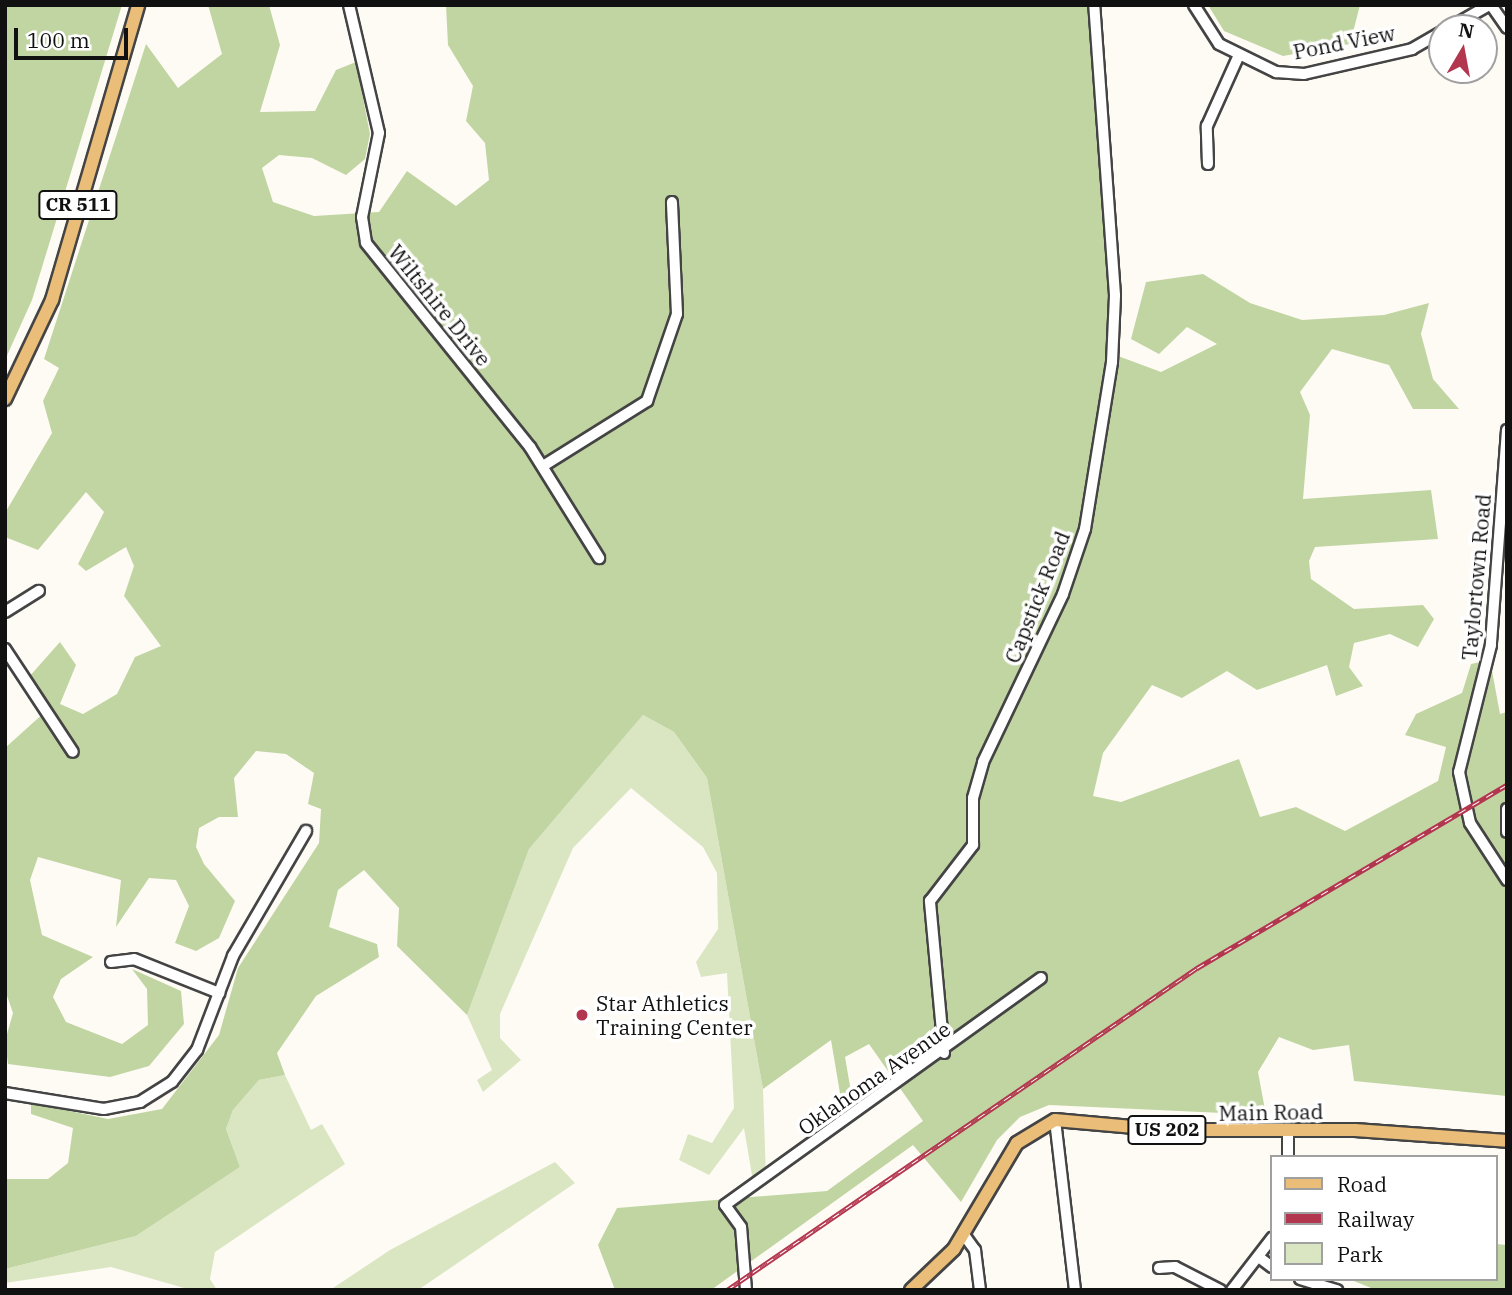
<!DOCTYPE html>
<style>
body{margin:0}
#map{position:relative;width:1512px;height:1295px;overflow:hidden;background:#fefbf5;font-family:"IBM Plex Serif",serif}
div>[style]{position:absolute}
.green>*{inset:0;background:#dae6c1}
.forest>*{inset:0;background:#c1d5a2}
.roads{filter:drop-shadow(2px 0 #444) drop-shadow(-2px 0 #444) drop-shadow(0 2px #444) drop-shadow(0 -2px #444)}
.minor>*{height:10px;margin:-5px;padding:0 5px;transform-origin:5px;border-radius:5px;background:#fff}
.major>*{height:12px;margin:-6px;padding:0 6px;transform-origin:6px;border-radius:6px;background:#eabe79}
.rail>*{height:5px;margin-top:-2.5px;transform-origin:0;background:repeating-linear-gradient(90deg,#fff 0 8px,#b3364f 0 16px);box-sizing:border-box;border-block:2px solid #b3364f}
.dots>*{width:19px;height:19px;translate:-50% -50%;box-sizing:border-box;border:4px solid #fff;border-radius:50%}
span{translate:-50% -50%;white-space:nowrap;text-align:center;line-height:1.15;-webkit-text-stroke:7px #fff;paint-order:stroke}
.shield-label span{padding:2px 5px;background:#fff;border:2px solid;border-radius:5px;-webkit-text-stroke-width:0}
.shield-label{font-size:19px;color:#111;font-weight:700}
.street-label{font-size:21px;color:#111}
.poi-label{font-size:21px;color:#111}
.left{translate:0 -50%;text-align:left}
.frame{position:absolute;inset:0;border:7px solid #111;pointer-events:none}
.legend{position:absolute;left:1270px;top:1155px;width:228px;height:126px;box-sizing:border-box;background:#fff;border:2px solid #a0a0a0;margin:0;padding:9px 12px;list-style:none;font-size:21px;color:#111}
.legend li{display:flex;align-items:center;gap:14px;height:35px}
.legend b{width:35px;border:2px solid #a0a0a0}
.north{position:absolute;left:1428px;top:14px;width:70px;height:70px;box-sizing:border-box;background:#fff;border:2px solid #a0a0a0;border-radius:50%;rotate:10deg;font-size:19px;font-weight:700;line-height:28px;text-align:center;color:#111}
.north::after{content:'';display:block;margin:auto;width:24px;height:32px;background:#b3364f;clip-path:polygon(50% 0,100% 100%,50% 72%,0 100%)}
.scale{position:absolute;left:14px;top:28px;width:114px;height:32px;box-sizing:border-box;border:4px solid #111;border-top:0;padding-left:9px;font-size:21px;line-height:24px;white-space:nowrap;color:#111;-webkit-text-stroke:5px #fff;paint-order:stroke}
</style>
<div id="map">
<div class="green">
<i style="clip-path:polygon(643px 715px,674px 732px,707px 778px,763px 1089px,766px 1178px,754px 1187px,744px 1128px,709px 1175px,679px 1160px,688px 1134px,712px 1143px,734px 1108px,727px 973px,701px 977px,696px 962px,718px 929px,717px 873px,703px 847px,631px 788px,573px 848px,500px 1014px,500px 1038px,521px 1060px,483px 1092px,477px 1080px,492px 1070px,467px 1015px,529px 849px)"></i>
<i style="clip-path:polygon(285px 1075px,311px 1130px,322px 1124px,345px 1164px,215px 1252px,210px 1279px,217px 1290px,191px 1290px,111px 1267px,5px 1283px,5px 1269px,136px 1236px,240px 1167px,226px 1129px,233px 1110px,259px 1080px)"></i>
<i style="clip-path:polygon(555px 1162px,575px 1183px,418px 1290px,330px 1290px,390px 1250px)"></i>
</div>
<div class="forest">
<i style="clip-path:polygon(5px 5px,122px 5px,32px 300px,5px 360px)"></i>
<i style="clip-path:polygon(208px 5px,269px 5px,280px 45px,260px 112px,315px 111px,336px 70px,356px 62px,370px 134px,365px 159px,346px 175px,312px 158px,279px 155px,262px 168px,273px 202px,314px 216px,379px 212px,407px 171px,456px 206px,489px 180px,485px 143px,466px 121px,473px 86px,448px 45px,446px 5px,1093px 5px,1102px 84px,1110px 353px,1161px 372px,1217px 344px,1187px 327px,1159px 354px,1131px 339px,1146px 282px,1203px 274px,1250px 303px,1302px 320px,1384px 315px,1429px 303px,1421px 334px,1433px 379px,1459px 409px,1413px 409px,1389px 365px,1332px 349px,1300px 392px,1310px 415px,1303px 499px,1431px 490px,1438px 539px,1315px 547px,1309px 561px,1311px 579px,1354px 609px,1423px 605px,1434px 619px,1418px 647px,1390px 634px,1354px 643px,1349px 667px,1363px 686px,1336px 696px,1327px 665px,1257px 690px,1227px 671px,1182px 698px,1152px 685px,1103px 753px,1093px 796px,1121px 802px,1239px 759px,1260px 817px,1296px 807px,1345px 831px,1438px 781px,1446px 747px,1405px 735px,1416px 714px,1462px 693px,1471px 664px,1490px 660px,1500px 714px,1507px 712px,1507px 1096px,1354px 1081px,1349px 1045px,1313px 1050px,1279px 1037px,1258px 1072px,1266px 1115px,1049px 1105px,1020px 1117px,997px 1140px,961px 1202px,913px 1145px,711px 1290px,615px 1290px,598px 1245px,617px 1208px,827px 1191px,923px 1121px,869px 1044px,845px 1057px,855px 1115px,845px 1123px,831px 1040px,763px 1089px,707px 778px,674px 732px,643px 715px,529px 849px,467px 1015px,397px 946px,399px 908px,364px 870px,338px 890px,329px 927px,377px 944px,379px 957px,316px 996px,277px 1053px,285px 1075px,259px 1080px,233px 1110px,226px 1129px,240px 1167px,136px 1236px,5px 1269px,5px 1179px,48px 1179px,68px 1163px,73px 1128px,31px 1114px,31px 1103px,108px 1119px,162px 1109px,219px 1035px,238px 968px,319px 843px,321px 809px,308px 804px,314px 773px,286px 754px,256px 751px,234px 778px,238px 817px,219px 817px,199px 828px,196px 847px,204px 864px,235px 901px,219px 938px,196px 951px,175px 943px,189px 906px,176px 880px,149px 878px,116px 927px,121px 880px,38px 857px,30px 880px,42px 935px,93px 957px,61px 979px,53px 997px,66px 1022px,122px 1044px,148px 1025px,147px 989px,132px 969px,181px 991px,184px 1024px,149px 1066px,110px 1077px,8px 1064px,5px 1041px,13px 1013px,5px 990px,5px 748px,46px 711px,28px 678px,60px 642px,76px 665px,60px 704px,83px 714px,117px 694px,135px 657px,161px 646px,124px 596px,134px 566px,126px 547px,86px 571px,78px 564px,104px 512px,86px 492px,38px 550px,5px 537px,5px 513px,52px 433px,43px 401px,59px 368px,44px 359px,146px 44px,178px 88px,222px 54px)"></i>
<i style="clip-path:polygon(1208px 5px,1360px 5px,1350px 44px,1283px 56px,1224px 31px)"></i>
<i style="clip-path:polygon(1496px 1244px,1507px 1245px,1507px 1290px,1376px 1290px,1349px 1279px,1496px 1279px)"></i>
</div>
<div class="roads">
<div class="minor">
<i style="left:349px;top:5px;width:131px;rotate:76.8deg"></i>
<i style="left:379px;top:133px;width:86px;rotate:101.4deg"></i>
<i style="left:362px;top:217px;width:26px;rotate:81deg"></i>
<i style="left:366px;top:243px;width:262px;rotate:51.2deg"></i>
<i style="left:530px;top:447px;width:131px;rotate:58.1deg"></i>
<i style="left:1194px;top:5px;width:46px;rotate:57.3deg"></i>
<i style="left:1219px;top:44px;width:64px;rotate:26.2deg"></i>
<i style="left:1276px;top:72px;width:28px;rotate:4deg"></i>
<i style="left:1304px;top:74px;width:111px;rotate:-13deg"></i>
<i style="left:1412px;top:49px;width:34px;rotate:-30deg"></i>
<i style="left:1491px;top:5px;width:28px;rotate:55deg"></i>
<i style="left:1449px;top:28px;width:46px;rotate:-29.9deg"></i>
<i style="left:1208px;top:164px;width:38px;rotate:-92deg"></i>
<i style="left:1207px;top:126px;width:76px;rotate:-65.8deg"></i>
<i style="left:1507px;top:430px;width:216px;rotate:94.3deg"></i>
<i style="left:1491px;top:645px;width:131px;rotate:104.1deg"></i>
<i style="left:1459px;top:772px;width:52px;rotate:77.8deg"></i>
<i style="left:1470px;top:823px;width:68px;rotate:57deg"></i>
<i style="left:543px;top:466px;width:123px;rotate:-32deg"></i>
<i style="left:647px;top:401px;width:92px;rotate:-71deg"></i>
<i style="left:677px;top:314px;width:112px;rotate:-92.6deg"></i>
<i style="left:5px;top:612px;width:40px;rotate:-32deg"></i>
<i style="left:5px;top:649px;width:123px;rotate:56.6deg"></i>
<i style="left:1507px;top:809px;width:23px;rotate:90deg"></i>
<i style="left:111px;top:962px;width:23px;rotate:-7deg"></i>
<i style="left:134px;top:959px;width:92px;rotate:21.8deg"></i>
<i style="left:944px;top:1053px;width:153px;rotate:-95.3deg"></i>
<i style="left:930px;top:901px;width:71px;rotate:-52.5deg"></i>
<i style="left:973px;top:845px;width:47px;rotate:-90deg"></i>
<i style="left:973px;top:798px;width:37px;rotate:-74deg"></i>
<i style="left:983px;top:762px;width:186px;rotate:-64.5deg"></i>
<i style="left:1063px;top:594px;width:69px;rotate:-71.3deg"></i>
<i style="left:1085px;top:529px;width:169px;rotate:-80.8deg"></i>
<i style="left:1112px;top:362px;width:67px;rotate:-87.4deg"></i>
<i style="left:1115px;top:295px;width:291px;rotate:-94.1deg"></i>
<i style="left:5px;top:1093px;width:100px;rotate:9.2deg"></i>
<i style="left:104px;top:1109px;width:37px;rotate:-11deg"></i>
<i style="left:140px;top:1102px;width:38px;rotate:-32deg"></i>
<i style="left:172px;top:1082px;width:41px;rotate:-52deg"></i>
<i style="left:197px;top:1050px;width:101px;rotate:-69deg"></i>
<i style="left:233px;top:956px;width:145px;rotate:-59.7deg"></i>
<i style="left:1055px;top:1120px;width:171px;rotate:83.3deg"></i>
<i style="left:1288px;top:1133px;width:24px;rotate:90deg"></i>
<i style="left:964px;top:1235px;width:19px;rotate:54deg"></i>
<i style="left:975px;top:1250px;width:40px;rotate:82.9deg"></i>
<i style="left:1260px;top:1258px;width:15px;rotate:37deg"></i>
<i style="left:1159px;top:1268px;width:16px;rotate:-4deg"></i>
<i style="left:1175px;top:1267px;width:51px;rotate:27.1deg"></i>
<i style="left:1300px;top:1279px;width:39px;rotate:17deg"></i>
<i style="left:746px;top:1290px;width:63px;rotate:-94.5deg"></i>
<i style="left:741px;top:1227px;width:27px;rotate:-126deg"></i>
<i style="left:725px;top:1205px;width:389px;rotate:-35.7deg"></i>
<i style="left:1232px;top:1290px;width:66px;rotate:-52.4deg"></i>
</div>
<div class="major">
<i style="left:5px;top:399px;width:110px;rotate:-64.6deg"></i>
<i style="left:52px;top:300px;width:307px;rotate:-73.7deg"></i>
<i style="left:911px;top:1290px;width:59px;rotate:-43.6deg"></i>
<i style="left:954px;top:1249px;width:123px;rotate:-59.3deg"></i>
<i style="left:1017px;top:1143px;width:44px;rotate:-31.2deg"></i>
<i style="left:1055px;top:1120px;width:111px;rotate:5.1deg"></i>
<i style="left:1166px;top:1130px;width:189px"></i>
<i style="left:1355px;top:1130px;width:152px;rotate:4.1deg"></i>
</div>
</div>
<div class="rail">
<i style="left:727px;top:1290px;width:570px;rotate:-34.42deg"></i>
<i style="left:1197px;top:968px;width:360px;rotate:-30.6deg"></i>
</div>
<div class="dots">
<i style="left:582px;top:1015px;background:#b3364f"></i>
</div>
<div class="shield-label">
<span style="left:78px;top:205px">CR 511</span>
<span style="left:1167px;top:1130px">US 202</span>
</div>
<div class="street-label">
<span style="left:1344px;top:42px;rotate:-11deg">Pond View</span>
<span style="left:440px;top:305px;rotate:51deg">Wiltshire Drive</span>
<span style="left:1476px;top:577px;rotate:-85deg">Taylortown Road</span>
<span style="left:1037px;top:597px;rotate:-68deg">Capstick Road</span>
<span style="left:874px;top:1078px;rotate:-35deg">Oklahoma Avenue</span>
<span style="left:1271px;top:1112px;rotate:-1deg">Main Road</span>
</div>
<div class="poi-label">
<span class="left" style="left:596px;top:1015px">Star Athletics<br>Training Center</span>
</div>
<div class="frame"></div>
<ul class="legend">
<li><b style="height:9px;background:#eabe79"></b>Road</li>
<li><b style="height:9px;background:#b3364f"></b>Railway</li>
<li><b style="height:19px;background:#dae6c1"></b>Park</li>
</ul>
<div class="north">N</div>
<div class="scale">100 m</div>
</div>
